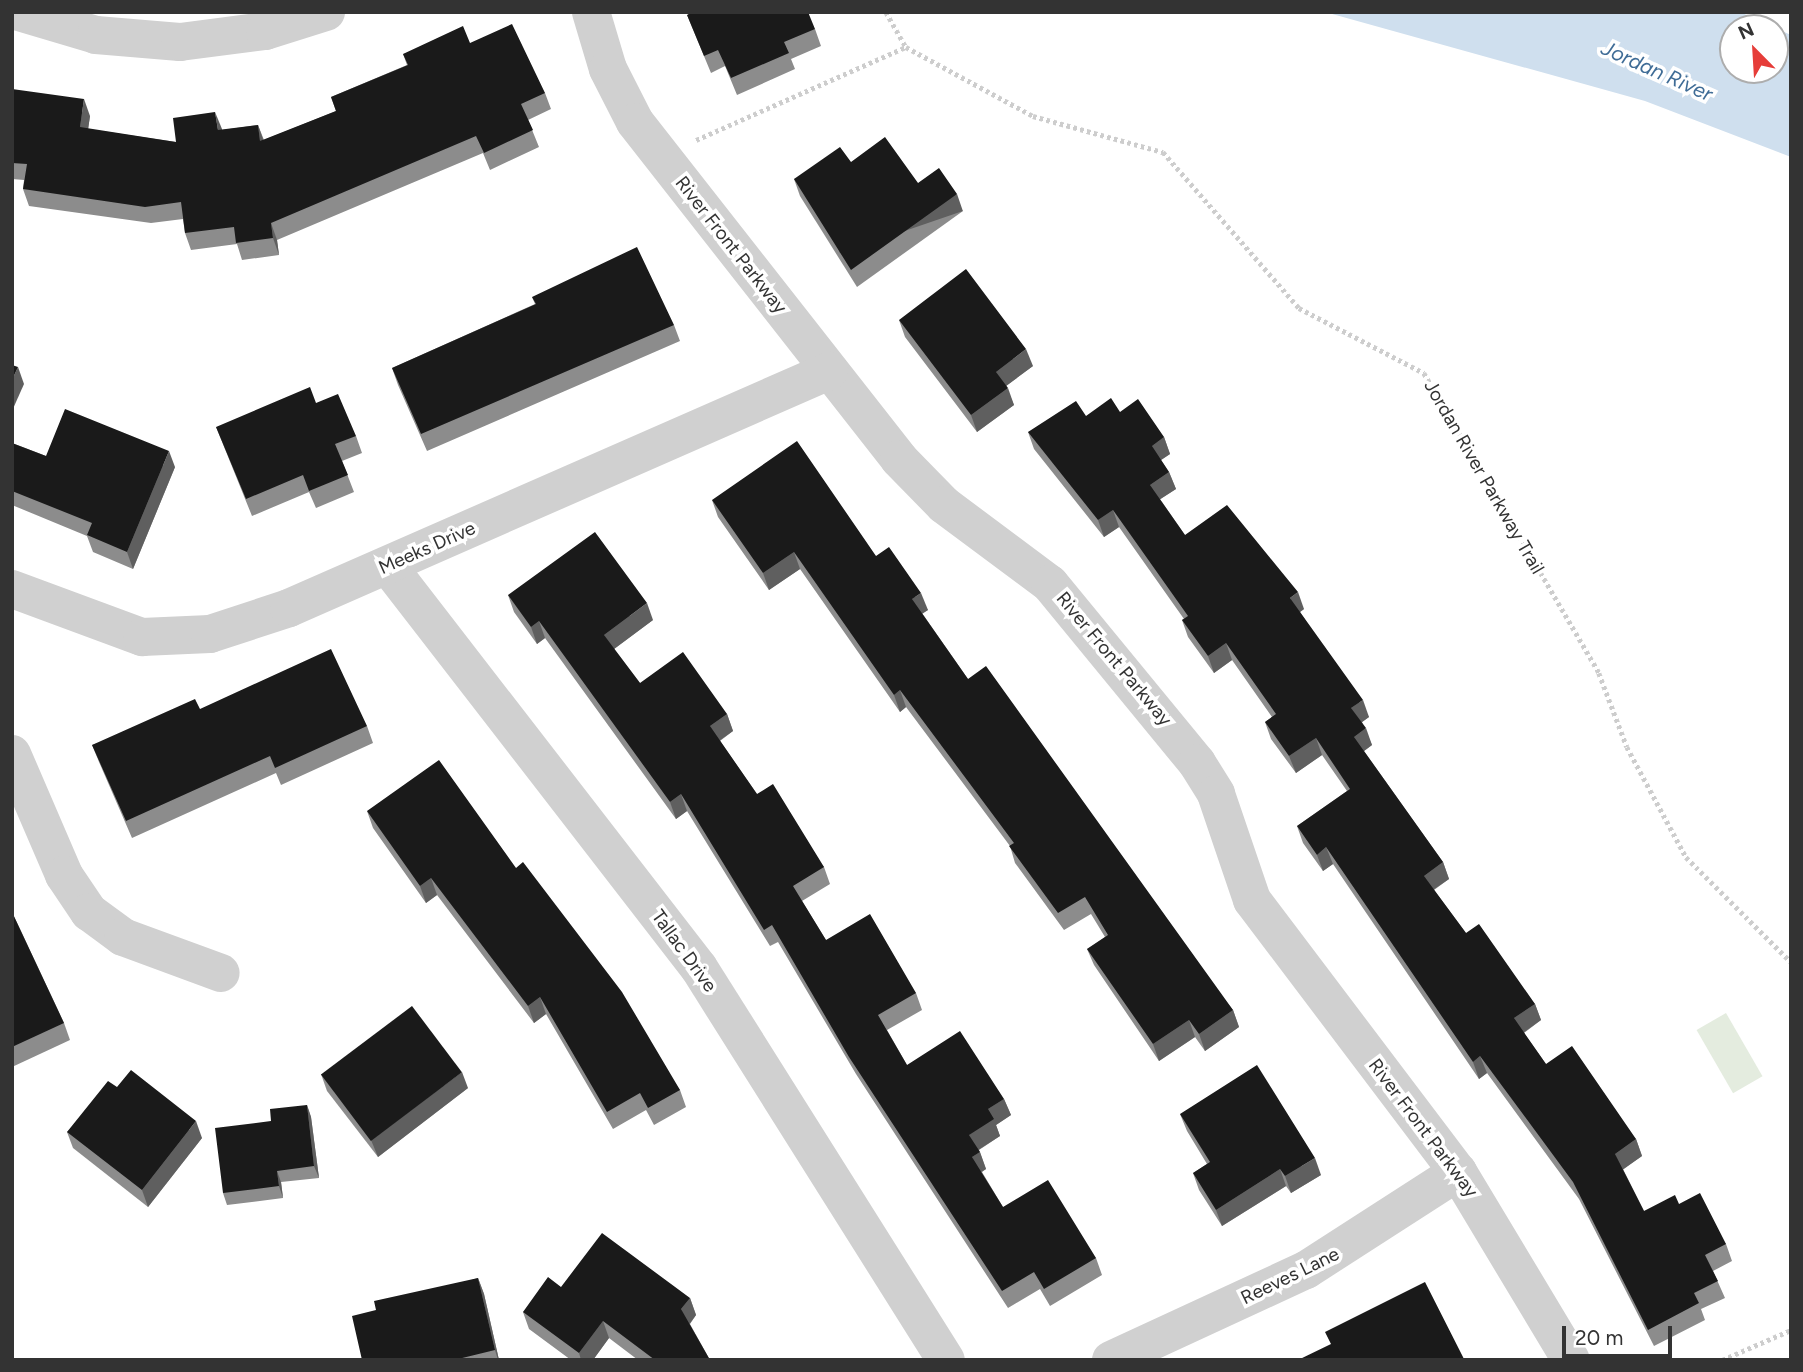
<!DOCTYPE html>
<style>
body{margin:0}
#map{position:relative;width:1803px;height:1372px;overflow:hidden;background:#fff;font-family:Figtree,sans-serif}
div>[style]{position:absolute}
.green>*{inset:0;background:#e4ecdf;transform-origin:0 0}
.water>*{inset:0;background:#cfdfee}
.path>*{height:4.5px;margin-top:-2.25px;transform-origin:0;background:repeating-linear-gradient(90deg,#cdcdcd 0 3.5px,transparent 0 7px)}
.minor>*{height:38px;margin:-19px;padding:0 19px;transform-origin:19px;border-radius:19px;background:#d0d0d0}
.wall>*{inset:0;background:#8c8c8c}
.shaded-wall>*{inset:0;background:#5f5f5f;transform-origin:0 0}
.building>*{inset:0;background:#1a1a1a;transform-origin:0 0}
span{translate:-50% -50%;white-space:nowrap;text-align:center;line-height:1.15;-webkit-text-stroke:7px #fff;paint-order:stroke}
.street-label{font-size:19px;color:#333}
.water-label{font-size:21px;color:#3f6c96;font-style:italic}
.frame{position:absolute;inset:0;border:14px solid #333;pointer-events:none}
.north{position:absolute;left:1719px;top:14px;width:70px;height:70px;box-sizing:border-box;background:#fff;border:2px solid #adadad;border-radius:50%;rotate:336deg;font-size:19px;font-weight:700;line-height:28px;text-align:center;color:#333}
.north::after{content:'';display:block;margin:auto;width:24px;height:32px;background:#e63d39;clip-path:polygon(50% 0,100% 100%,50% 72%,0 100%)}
.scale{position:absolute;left:1562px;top:1326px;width:110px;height:32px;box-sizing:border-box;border:4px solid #333;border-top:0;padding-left:9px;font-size:21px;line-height:24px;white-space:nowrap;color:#333;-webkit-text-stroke:5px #fff;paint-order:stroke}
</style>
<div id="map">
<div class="green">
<i style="left:1726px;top:1013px;width:73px;height:34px;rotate:60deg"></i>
</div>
<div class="water">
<i style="clip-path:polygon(evenodd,1325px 12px,1740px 12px,1791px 35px,1791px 157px,1645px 101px,1325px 12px,1733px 28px,1775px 28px,1775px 70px,1733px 70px,1733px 28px)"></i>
</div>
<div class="path">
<i style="left:886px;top:12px;width:40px;rotate:60.3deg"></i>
<i style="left:696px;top:140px;width:230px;rotate:-23.9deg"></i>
<i style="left:906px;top:47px;width:145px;rotate:28.5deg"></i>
<i style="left:1033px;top:116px;width:135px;rotate:15.5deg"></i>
<i style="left:1163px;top:152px;width:207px;rotate:48.9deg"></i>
<i style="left:1299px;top:308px;width:141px;rotate:27.5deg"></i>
<i style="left:1424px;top:373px;width:347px;rotate:59.7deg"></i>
<i style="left:1599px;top:673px;width:79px;rotate:69.3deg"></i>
<i style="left:1627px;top:747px;width:125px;rotate:61.8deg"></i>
<i style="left:1686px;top:857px;width:148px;rotate:45deg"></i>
<i style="left:1722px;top:1360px;width:75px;rotate:-23.5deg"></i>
</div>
<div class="minor">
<i style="left:19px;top:12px;width:80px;rotate:16.6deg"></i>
<i style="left:96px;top:35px;width:84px;rotate:4.8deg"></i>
<i style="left:180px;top:42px;width:86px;rotate:-7.4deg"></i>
<i style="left:265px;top:31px;width:64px;rotate:-17.3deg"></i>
<i style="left:591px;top:12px;width:59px;rotate:73.4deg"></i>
<i style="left:608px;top:69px;width:59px;rotate:63deg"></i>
<i style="left:635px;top:122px;width:428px;rotate:51.9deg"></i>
<i style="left:899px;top:459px;width:64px;rotate:45.6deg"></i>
<i style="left:944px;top:505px;width:132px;rotate:36.7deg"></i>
<i style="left:1050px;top:584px;width:232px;rotate:50.6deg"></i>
<i style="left:1197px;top:763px;width:36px;rotate:58deg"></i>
<i style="left:1216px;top:794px;width:112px;rotate:71.2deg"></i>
<i style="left:1252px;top:900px;width:341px;rotate:52.9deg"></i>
<i style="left:1458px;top:1172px;width:219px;rotate:59deg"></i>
<i style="left:388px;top:566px;width:508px;rotate:52.27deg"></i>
<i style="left:699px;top:968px;width:463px;rotate:57.8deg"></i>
<i style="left:12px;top:589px;width:139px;rotate:20.3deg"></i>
<i style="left:142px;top:637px;width:68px;rotate:-2.5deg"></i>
<i style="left:210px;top:634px;width:83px;rotate:-18.2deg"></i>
<i style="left:289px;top:608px;width:590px;rotate:-23.7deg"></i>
<i style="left:12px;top:754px;width:132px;rotate:66.7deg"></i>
<i style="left:64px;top:875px;width:45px;rotate:56deg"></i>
<i style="left:89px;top:912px;width:42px;rotate:36.3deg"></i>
<i style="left:123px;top:937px;width:104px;rotate:20.2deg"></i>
<i style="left:1111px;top:1360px;width:215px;rotate:-24.8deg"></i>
<i style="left:1306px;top:1270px;width:181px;rotate:-32.8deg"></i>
</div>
<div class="wall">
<i style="clip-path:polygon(687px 15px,815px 29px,821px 46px,791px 59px,795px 69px,737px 95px,725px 66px,711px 73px)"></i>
<i style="clip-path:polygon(470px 43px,545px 93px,551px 109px,528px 120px,539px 147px,490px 170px,483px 153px,277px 240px,279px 255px,242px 260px,237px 244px,191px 250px,185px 233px,183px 219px,151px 223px,29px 206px,23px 189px,24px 180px,12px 179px,12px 89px,90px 116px,88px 129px,176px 142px,222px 130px,258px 125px,264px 140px,336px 111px,331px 97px,407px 65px,403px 54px)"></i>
<i style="clip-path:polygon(851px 162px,918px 183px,963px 211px,857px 287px,800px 196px,794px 179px)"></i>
<i style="clip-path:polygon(532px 297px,674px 325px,680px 341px,427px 451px,398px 385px,392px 368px,535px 304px)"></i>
<i style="clip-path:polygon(899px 320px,1033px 366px,1006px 386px,1014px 405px,977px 432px,905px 337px)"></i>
<i style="clip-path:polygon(1120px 412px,1164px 437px,1170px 454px,1161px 460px,1169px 472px,1176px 489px,1160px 499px,1185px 535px,1304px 609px,1300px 612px,1369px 717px,1362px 722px,1372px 745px,1364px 751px,1443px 862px,1449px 879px,1434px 890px,1466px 933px,1535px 1004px,1541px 1020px,1524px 1033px,1546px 1064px,1636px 1139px,1642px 1156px,1623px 1169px,1644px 1211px,1679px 1204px,1726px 1244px,1732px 1261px,1713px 1271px,1725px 1298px,1701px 1309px,1705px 1320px,1654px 1346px,1579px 1199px,1487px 1073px,1479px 1079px,1333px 864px,1323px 871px,1303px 843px,1297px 826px,1347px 791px,1322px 755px,1296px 773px,1271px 739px,1265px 722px,1272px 717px,1232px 660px,1214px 673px,1188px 637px,1182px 620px,1184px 619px,1119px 527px,1104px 537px,1034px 449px,1028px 432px,1086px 416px)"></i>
<i style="clip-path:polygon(216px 427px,356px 436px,362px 453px,342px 461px,354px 492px,316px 508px,309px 492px,252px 516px)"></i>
<i style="clip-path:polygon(12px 443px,46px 456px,175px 467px,133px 569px,93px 552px,87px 536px,12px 505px)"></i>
<i style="clip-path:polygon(712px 500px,876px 556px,928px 610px,922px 613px,968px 679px,1233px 1010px,1239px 1027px,1205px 1051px,1195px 1037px,1159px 1061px,1094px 965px,1087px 949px,1105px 937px,1091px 914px,1064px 930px,1015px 863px,1010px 846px,906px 707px,900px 712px,800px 569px,769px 590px,718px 517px)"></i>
<i style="clip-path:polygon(508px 595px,653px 620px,614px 649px,640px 683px,727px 714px,733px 731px,720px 741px,757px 794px,824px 867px,830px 884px,802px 901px,826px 940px,916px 993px,922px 1010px,887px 1030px,907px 1065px,1004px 1099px,1011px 1115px,996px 1125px,1000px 1136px,979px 1150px,986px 1169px,982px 1172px,1003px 1207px,1096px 1258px,1102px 1275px,1050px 1306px,1040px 1289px,1008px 1308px,856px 1074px,778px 942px,770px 946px,687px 811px,676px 819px,545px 638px,537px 644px,514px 612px)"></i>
<i style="clip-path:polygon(200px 709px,367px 726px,373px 743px,281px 785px,276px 773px,132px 838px,99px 762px,92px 745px)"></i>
<i style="clip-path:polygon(367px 811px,516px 868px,680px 1090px,686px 1107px,654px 1125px,646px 1110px,613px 1129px,546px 1014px,534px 1023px,437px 895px,426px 903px,373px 828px)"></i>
<i style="clip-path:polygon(12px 912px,64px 1023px,70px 1040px,12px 1067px)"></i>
<i style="clip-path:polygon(321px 1074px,468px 1088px,378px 1157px,327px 1091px)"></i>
<i style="clip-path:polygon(117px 1087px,202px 1138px,148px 1207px,73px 1148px,67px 1132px)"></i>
<i style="clip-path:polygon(307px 1105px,311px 1117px,319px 1178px,281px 1182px,283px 1198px,227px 1205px,223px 1193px,271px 1121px)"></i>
<i style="clip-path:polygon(1180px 1114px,1321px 1175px,1291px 1193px,1286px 1186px,1222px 1226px,1199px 1190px,1193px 1173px,1207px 1164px,1187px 1131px)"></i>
<i style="clip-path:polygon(478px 1278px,484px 1294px,499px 1360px,362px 1360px,376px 1310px)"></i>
<i style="clip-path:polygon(561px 1287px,690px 1298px,696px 1315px,690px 1324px,710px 1360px,638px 1360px,609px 1338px,593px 1360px,571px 1360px,529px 1329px,523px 1312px)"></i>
</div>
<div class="shaded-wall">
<i style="clip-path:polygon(84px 99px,90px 116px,86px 144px,80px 127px)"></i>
<i style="clip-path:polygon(215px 112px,222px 129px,224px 147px,218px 130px)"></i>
<i style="clip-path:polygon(258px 125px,264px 142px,260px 141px)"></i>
<i style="left:957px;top:194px;width:18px;height:130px;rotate:71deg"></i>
<i style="clip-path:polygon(271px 223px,277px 240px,279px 255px,273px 238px)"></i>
<i style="clip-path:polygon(1026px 349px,1033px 366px,1002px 389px,996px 372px)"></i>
<i style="clip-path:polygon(18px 367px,24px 384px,12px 411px,12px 380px)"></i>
<i style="clip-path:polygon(1008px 388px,1014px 405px,977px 432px,971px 415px)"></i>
<i style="clip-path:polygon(1164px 437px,1170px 454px,1158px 462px,1152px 446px)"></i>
<i style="clip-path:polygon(169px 451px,175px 467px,133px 569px,127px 552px)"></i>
<i style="clip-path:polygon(1169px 472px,1176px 489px,1156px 502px,1150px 485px)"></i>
<i style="clip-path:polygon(1113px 510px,1119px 527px,1104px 537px,1098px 520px)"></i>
<i style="clip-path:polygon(794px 552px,800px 569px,769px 590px,763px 573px)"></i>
<i style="clip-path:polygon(1298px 592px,1304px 609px,1296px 615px,1290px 598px)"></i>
<i style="clip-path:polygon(921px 593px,928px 610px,919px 616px,912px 599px)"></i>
<i style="clip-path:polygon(647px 603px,653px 620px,610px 652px,604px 635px)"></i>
<i style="clip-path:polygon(539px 621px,545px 638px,537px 644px,531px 627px)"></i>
<i style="clip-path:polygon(1226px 643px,1232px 660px,1214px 673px,1208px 656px)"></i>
<i style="clip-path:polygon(900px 690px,906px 707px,900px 712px,894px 695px)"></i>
<i style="clip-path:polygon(1363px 700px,1369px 717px,1358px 725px,1351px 708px)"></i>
<i style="clip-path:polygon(727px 714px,733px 731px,716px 743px,710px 726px)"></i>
<i style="clip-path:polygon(1366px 728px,1372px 745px,1360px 754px,1354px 737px)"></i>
<i style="clip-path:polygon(1316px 738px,1322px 755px,1296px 773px,1289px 756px)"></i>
<i style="clip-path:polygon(681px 794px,687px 811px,676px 819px,670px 802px)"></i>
<i style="clip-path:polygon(1326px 847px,1333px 864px,1323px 871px,1317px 855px)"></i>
<i style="clip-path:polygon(1443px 862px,1449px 879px,1430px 892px,1424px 876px)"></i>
<i style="clip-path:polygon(431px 878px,437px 895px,426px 903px,420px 886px)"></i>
<i style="clip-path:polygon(540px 997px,546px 1014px,534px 1023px,528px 1006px)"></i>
<i style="clip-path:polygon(1535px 1004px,1541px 1020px,1520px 1035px,1514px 1018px)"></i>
<i style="clip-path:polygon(1233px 1010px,1239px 1027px,1205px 1051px,1199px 1034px)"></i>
<i style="clip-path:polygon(1189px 1020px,1195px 1037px,1159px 1061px,1153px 1044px)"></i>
<i style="clip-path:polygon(1480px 1056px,1487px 1073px,1479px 1079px,1473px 1062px)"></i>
<i style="clip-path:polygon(462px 1072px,468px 1088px,378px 1157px,371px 1140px)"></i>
<i style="clip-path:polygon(1004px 1099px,1011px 1115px,996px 1125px,1000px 1136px,975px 1152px,969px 1135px,988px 1109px)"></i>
<i style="clip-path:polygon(307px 1105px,311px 1117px,319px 1178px,314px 1166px)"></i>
<i style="clip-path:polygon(196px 1121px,202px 1138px,148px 1207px,142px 1190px)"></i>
<i style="clip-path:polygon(1636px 1139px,1642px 1156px,1621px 1171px,1615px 1154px)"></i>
<i style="clip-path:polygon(980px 1152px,986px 1169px,978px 1174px,972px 1157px)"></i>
<i style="clip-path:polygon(1315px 1158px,1321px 1175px,1291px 1193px,1285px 1176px)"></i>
<i style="clip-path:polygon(1280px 1169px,1286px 1186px,1222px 1226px,1216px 1210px)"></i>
<i style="clip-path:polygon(277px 1171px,281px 1182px,283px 1198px,279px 1186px)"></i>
<i style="clip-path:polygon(478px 1278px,484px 1294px,499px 1360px,498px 1360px,495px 1350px)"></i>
<i style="clip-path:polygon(690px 1298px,696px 1315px,688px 1326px,681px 1309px)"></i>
<i style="clip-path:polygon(603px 1321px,609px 1338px,593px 1360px,581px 1360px,579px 1353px)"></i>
</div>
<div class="building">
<i style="clip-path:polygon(692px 12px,808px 12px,815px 29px,784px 42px,789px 53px,731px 78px,718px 50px,704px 56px,687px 15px)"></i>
<i style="clip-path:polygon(512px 24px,545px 93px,521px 104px,533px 130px,484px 153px,476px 136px,271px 223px,273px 238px,236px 243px,234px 227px,185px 233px,181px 202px,145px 207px,23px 189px,27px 164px,12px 163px,12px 89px,84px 99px,80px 127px,176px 142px,173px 118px,215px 112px,218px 130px,258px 125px,260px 141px,336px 111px,331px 97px,408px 65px,403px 54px,463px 26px,470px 43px)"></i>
<i style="clip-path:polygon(885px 137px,918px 183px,939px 168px,957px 194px,851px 270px,794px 179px,840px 147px,851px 162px)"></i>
<i style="clip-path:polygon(637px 247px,674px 325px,421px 434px,392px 368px,536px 304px,532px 297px)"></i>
<i style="clip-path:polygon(966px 269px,1026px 349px,996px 372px,1008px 388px,971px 415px,899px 320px)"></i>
<i style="clip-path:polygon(12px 365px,18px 367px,12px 380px)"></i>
<i style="clip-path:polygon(310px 387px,316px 403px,338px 394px,356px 436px,335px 444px,348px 475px,309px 491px,303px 475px,246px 499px,216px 427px)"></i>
<i style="clip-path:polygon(1111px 398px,1120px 412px,1138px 399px,1164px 437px,1152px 446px,1169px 472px,1150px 485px,1185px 535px,1227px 505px,1298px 592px,1290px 598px,1363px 700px,1351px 708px,1366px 728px,1354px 737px,1443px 862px,1424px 876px,1466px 933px,1479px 924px,1535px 1004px,1514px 1018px,1546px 1064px,1572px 1046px,1636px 1139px,1615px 1154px,1644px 1211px,1675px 1195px,1679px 1204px,1700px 1193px,1726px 1244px,1705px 1255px,1718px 1281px,1694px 1293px,1699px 1303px,1648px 1330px,1573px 1182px,1480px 1056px,1473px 1062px,1326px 847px,1317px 855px,1297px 826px,1350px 789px,1316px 738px,1289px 756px,1265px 722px,1276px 714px,1226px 643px,1208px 656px,1182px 620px,1188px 616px,1113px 510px,1098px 520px,1028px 432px,1076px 401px,1086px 416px)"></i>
<i style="clip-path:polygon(65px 409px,169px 451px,127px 552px,87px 535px,92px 523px,12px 491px,12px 443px,46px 456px)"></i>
<i style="clip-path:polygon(797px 441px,876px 556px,889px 547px,921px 593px,912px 599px,968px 679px,986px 666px,1233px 1010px,1199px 1034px,1189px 1020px,1153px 1044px,1087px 949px,1108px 935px,1085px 897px,1058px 913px,1009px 846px,1014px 843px,900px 690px,894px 695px,794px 552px,763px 573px,712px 500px)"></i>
<i style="clip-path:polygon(595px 532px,647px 603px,604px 635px,640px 683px,683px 652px,727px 714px,710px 726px,757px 794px,773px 784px,824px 867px,793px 886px,826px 940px,870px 914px,916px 993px,878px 1015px,907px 1065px,960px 1031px,1004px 1099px,988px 1109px,994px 1119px,969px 1135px,980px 1152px,972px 1157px,1003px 1207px,1048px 1180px,1096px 1258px,1044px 1289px,1034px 1272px,1002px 1291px,849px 1057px,772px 925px,764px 930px,681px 794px,670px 802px,539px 621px,531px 627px,508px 595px)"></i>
<i style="clip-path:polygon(331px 649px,367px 726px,275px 768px,270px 756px,126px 821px,92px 745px,195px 699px,200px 709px)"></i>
<i style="clip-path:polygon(439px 760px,516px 868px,523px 862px,622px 992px,680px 1090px,648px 1108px,640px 1093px,607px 1112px,540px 997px,528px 1006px,431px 878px,420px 886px,367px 811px)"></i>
<i style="clip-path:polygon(12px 912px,64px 1023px,12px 1047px)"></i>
<i style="left:412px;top:1006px;width:83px;height:114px;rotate:53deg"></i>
<i style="clip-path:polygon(1257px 1065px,1315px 1158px,1285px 1176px,1280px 1169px,1216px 1210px,1193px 1173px,1210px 1162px,1180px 1114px)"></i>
<i style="clip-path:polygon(131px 1070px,196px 1121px,142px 1190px,67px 1132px,108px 1081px,117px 1087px)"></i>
<i style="clip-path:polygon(307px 1105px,314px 1166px,277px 1171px,279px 1186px,223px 1193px,215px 1128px,271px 1121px,270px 1109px)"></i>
<i style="clip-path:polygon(602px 1233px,690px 1298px,681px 1309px,710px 1360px,655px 1360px,603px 1321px,579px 1353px,523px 1312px,548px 1277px,561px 1287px)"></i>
<i style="clip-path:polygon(478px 1278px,495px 1350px,454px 1360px,362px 1360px,352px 1316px,376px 1310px,374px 1301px)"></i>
<i style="clip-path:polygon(1425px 1282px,1464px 1359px,1462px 1360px,1298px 1360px,1331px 1344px,1325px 1332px)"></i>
</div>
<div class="street-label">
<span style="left:731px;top:245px;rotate:52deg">River Front Parkway</span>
<span style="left:1484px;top:477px;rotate:60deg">Jordan River Parkway Trail</span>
<span style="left:427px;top:548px;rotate:-24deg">Meeks Drive</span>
<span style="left:1114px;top:659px;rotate:50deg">River Front Parkway</span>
<span style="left:684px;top:951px;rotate:54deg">Tallac Drive</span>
<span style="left:1423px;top:1128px;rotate:53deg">River Front Parkway</span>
<span style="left:1290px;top:1276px;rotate:-26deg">Reeves Lane</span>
</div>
<div class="water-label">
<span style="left:1657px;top:71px;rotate:24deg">Jordan River</span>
</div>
<div class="frame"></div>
<div class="north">N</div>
<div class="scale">20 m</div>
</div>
